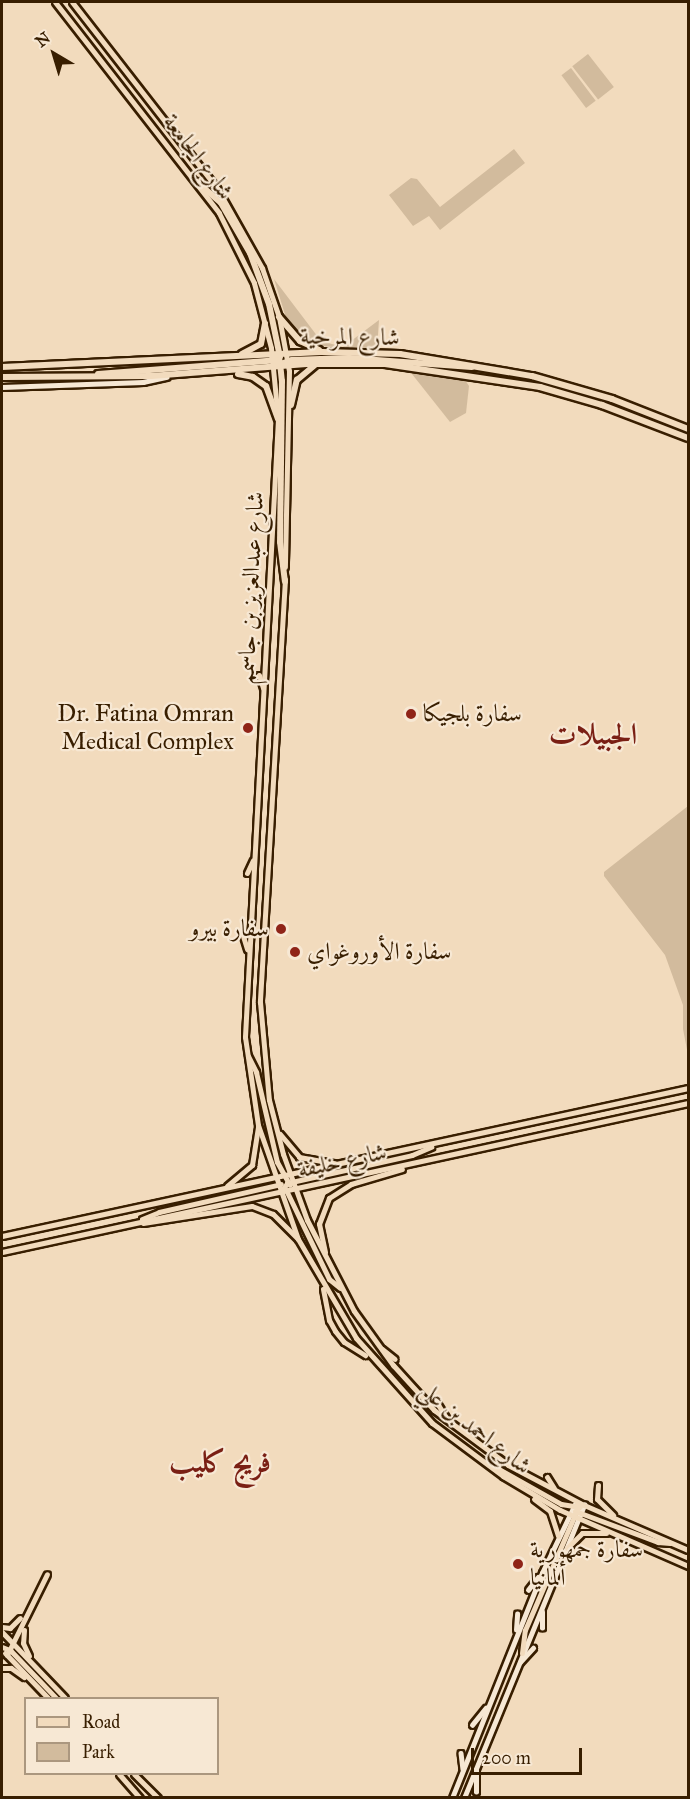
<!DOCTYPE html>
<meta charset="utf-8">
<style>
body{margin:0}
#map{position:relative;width:690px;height:1799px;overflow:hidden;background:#f2dbbd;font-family:"IM FELL Great Primer",Amiri,serif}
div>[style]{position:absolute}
.green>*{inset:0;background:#d2bb9d;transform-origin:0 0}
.roads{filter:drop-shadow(2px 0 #381e00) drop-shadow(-2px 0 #381e00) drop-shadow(0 2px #381e00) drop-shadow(0 -2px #381e00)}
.secondary>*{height:4.5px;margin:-2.25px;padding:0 2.25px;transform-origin:2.25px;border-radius:2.25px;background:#f7e8d4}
.primary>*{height:5px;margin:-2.5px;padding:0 2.5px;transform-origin:2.5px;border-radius:2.5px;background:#f2dbbd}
.highway>*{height:6px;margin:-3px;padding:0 3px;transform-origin:3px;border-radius:3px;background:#f2dbbd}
.dots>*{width:16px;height:16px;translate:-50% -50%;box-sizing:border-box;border:3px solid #f7e8d4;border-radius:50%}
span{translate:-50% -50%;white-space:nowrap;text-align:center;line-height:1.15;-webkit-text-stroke:4.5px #f7e8d4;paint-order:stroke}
.street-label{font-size:24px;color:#381e00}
.poi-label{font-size:24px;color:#381e00}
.right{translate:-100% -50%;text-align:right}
.left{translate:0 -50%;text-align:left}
.district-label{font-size:30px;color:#7a1f14;font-weight:700}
.frame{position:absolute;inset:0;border:3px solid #381e00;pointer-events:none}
.legend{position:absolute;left:24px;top:1697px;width:195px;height:78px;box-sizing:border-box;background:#f7e8d4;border:2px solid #ab977f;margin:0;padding:8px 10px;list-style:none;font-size:18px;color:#381e00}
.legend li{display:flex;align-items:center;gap:12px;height:30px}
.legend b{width:30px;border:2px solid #ab977f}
.north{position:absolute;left:24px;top:24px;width:60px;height:60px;-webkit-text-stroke:4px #f7e8d4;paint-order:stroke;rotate:322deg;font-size:16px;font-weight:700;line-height:24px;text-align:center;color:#381e00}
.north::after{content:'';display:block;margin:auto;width:21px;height:27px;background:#381e00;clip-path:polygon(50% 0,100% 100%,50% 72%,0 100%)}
.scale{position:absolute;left:471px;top:1748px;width:111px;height:27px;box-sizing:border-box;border:3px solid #381e00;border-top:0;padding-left:8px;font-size:18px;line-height:21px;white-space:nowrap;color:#381e00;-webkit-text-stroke:4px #f7e8d4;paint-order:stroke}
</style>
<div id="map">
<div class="green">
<i style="left:588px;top:54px;width:42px;height:20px;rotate:52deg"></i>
<i style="left:571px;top:68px;width:41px;height:12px;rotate:53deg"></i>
<i style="clip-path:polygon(514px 149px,525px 163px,440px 230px,429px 216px,413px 226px,389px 195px,411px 178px,417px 179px,440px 207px)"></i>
<i style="clip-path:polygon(274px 279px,321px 341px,343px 347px,379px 320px,377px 348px,343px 348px,311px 345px,287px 321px)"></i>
<i style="clip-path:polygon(408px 369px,465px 380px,469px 386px,466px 413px,450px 422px)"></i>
<i style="clip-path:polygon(688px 806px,688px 1055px,683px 1029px,683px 1005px,665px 955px,604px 876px,604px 872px)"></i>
</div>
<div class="roads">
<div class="secondary">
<i style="left:2px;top:387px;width:141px;rotate:-2deg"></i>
<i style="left:143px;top:382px;width:24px;rotate:-12deg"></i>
<i style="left:528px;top:1590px;width:16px;rotate:-52deg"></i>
<i style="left:542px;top:1628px;width:16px;rotate:-90deg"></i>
<i style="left:516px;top:1630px;width:16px;rotate:-86deg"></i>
<i style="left:520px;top:1662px;width:19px;rotate:-47deg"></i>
<i style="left:472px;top:1725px;width:22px;rotate:-51deg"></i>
<i style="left:461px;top:1753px;width:16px;rotate:83deg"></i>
<i style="left:476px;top:1792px;width:22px;rotate:-90deg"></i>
<i style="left:452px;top:1798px;width:242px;rotate:-68.2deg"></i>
<i style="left:542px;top:1573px;width:76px;rotate:-64.4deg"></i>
<i style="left:464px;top:1798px;width:317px;rotate:-67.7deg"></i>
</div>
<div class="primary">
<i style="left:55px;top:2px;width:267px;rotate:52.1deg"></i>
<i style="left:219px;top:213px;width:78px;rotate:63.4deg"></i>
<i style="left:254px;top:283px;width:67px;rotate:75.3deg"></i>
<i style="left:271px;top:348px;width:71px;rotate:84.4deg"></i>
<i style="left:278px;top:419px;width:619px;rotate:93.06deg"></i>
<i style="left:245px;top:1037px;width:89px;rotate:81.6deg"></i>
<i style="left:258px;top:1125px;width:121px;rotate:70.7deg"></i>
<i style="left:298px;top:1239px;width:115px;rotate:59.6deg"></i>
<i style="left:356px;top:1338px;width:114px;rotate:48.2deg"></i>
<i style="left:432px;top:1423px;width:89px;rotate:36.7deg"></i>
<i style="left:503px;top:1476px;width:66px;rotate:30.8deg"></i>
<i style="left:560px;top:1510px;width:140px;rotate:23.6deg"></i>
<i style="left:72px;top:2px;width:236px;rotate:52.1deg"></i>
<i style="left:217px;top:188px;width:92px;rotate:60.6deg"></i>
<i style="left:262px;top:268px;width:52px;rotate:70.9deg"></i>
<i style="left:279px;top:317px;width:55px;rotate:79.5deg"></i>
<i style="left:289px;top:371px;width:196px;rotate:91.2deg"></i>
<i style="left:285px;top:579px;width:424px;rotate:93.4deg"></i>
<i style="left:260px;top:1002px;width:98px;rotate:84.8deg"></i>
<i style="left:269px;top:1100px;width:56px;rotate:75.5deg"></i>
<i style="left:283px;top:1154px;width:70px;rotate:70deg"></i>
<i style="left:307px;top:1220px;width:102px;rotate:62.7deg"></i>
<i style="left:354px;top:1311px;width:67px;rotate:54.2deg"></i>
<i style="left:393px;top:1365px;width:61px;rotate:47.7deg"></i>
<i style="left:434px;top:1410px;width:92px;rotate:36.6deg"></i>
<i style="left:508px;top:1465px;width:86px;rotate:27.8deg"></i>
<i style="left:584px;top:1505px;width:113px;rotate:23.4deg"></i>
<i style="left:259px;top:675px;width:14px;rotate:73deg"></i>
<i style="left:247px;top:873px;width:14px;rotate:-65deg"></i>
<i style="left:243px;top:936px;width:14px;rotate:73deg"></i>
<i style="left:248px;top:1056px;width:18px;rotate:63deg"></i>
<i style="left:256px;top:1072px;width:92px;rotate:76.9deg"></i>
<i style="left:277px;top:1162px;width:26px;rotate:61deg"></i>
<i style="left:280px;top:1134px;width:30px;rotate:50deg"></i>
<i style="left:299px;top:1157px;width:36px;rotate:10deg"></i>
<i style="left:227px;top:1186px;width:33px;rotate:-40deg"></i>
<i style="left:252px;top:1165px;width:39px;rotate:-81deg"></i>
<i style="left:286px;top:1190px;width:99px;rotate:64.2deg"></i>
<i style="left:329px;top:1279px;width:14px;rotate:39deg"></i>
<i style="left:281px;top:1192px;width:11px;rotate:-56deg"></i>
<i style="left:287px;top:1183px;width:128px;rotate:-12.6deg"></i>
<i style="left:412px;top:1155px;width:21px;rotate:-23deg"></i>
<i style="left:142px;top:1219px;width:18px;rotate:-22deg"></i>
<i style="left:159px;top:1212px;width:125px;rotate:-12.9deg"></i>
<i style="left:143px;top:1223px;width:110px;rotate:-8.9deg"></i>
<i style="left:252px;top:1206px;width:22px;rotate:21deg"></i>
<i style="left:273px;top:1214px;width:34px;rotate:45deg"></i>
<i style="left:2px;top:1236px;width:702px;rotate:-12.17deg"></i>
<i style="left:2px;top:1252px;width:702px;rotate:-12.25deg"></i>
<i style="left:325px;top:1252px;width:29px;rotate:-102deg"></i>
<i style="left:319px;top:1224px;width:28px;rotate:-69deg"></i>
<i style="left:329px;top:1198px;width:26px;rotate:-32deg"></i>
<i style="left:351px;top:1184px;width:53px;rotate:-16.4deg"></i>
<i style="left:323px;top:1289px;width:32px;rotate:79deg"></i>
<i style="left:329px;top:1320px;width:13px;rotate:61deg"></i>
<i style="left:335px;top:1331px;width:14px;rotate:51deg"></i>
<i style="left:344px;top:1342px;width:25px;rotate:32deg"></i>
<i style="left:382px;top:1349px;width:16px;rotate:38deg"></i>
<i style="left:437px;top:1403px;width:19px;rotate:58deg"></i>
<i style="left:495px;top:1467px;width:76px;rotate:29.3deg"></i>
<i style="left:561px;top:1504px;width:19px;rotate:9deg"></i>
<i style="left:547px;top:1477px;width:13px;rotate:58deg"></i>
<i style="left:598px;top:1485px;width:14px;rotate:94deg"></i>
<i style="left:597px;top:1499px;width:23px;rotate:45deg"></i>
<i style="left:534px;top:1499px;width:20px;rotate:37deg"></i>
<i style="left:550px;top:1511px;width:26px;rotate:72deg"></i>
<i style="left:575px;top:1511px;width:89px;rotate:20.5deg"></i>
<i style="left:658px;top:1542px;width:12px;rotate:5deg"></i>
<i style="left:567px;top:1548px;width:21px;rotate:-45deg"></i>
<i style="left:582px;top:1533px;width:24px"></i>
<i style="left:2px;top:1627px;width:8px;rotate:7deg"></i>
<i style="left:10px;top:1628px;width:14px;rotate:-45deg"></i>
<i style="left:24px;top:1630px;width:13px;rotate:94deg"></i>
<i style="left:23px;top:1643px;width:14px;rotate:65deg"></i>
<i style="left:2px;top:1632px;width:91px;rotate:46.3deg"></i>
<i style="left:2px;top:1647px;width:9px;rotate:21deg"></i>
<i style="left:10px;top:1650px;width:66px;rotate:46.2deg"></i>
<i style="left:5px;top:1653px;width:62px;rotate:46.3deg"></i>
<i style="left:522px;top:1653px;width:23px;rotate:-83deg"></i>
<i style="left:525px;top:1630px;width:131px;rotate:-66.6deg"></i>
<i style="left:577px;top:1510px;width:8px;rotate:-90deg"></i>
<i style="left:7px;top:1655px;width:90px;rotate:-63.7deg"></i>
<i style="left:2px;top:1668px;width:9px"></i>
<i style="left:11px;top:1668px;width:16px;rotate:35deg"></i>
<i style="left:119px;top:1774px;width:32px;rotate:49deg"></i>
<i style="left:134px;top:1774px;width:34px;rotate:45deg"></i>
</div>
<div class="highway">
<i style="left:197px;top:182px;width:32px;rotate:41deg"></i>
<i style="left:221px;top:203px;width:58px;rotate:59.9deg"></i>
<i style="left:250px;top:253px;width:54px;rotate:69.6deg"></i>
<i style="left:269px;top:304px;width:54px;rotate:78.3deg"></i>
<i style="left:279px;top:317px;width:32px;rotate:49deg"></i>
<i style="left:300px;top:341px;width:21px;rotate:25deg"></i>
<i style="left:242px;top:354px;width:21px;rotate:-28deg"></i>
<i style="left:261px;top:344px;width:21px;rotate:-79deg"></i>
<i style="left:272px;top:356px;width:11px;rotate:41deg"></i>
<i style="left:280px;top:363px;width:18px;rotate:84deg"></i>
<i style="left:282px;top:381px;width:161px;rotate:90.7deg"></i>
<i style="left:280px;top:542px;width:40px;rotate:82.9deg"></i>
<i style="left:277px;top:365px;width:16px;rotate:-18deg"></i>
<i style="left:292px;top:360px;width:57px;rotate:-2deg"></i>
<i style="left:349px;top:358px;width:123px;rotate:4.2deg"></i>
<i style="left:2px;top:367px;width:320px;rotate:-2.7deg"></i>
<i style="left:322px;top:352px;width:78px;rotate:1.5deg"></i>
<i style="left:400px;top:354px;width:134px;rotate:9.5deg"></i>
<i style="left:532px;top:376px;width:83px;rotate:16deg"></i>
<i style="left:612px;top:399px;width:82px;rotate:21.5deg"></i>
<i style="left:98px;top:374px;width:182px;rotate:-4.4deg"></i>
<i style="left:238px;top:374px;width:15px;rotate:11deg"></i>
<i style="left:253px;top:377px;width:16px;rotate:35deg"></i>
<i style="left:266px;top:386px;width:35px;rotate:70deg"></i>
<i style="left:2px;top:377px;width:149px;rotate:-0.4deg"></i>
<i style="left:151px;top:376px;width:156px;rotate:-4.4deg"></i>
<i style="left:307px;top:364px;width:78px"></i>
<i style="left:385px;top:364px;width:157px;rotate:8.4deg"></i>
<i style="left:540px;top:387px;width:65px;rotate:16.2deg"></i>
<i style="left:602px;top:405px;width:92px;rotate:21deg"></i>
<i style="left:291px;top:405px;width:26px;rotate:-77deg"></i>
<i style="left:297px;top:380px;width:23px;rotate:-40deg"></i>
</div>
</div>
<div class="dots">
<i style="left:411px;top:714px;background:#8f2418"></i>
<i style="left:248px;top:728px;background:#8f2418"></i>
<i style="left:281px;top:929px;background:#8f2418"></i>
<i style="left:295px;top:952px;background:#8f2418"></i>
<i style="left:518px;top:1564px;background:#8f2418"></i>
</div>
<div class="street-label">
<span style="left:198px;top:157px;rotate:53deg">شارع الجامعة</span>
<span style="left:350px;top:337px;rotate:1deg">شارع المرخية</span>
<span style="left:251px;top:588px;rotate:-87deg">شارع عبدالعزيز بن جاسمم</span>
<span style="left:342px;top:1161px;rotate:-12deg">شارع خليفة</span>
<span style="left:475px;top:1428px;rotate:38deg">شارع احمد بن علي</span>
</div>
<div class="poi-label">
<span class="right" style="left:234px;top:728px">Dr. Fatina Omran<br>Medical Complex</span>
<span class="left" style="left:423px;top:714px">سفارة بلجيكا</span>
<span class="right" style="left:269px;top:929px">سفارة بيرو</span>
<span class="left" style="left:307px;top:952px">سفارة الأوروغواي</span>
<span class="left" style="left:530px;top:1564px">سفارة جمهورية<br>ألمانيا</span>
</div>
<div class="district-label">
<span style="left:593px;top:734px">الجبيلات</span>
<span style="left:220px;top:1462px">فريج كليب</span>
</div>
<div class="frame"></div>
<ul class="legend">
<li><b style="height:8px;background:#f2dbbd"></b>Road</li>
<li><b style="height:16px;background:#d2bb9d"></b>Park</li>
</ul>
<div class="north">N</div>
<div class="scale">200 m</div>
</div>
